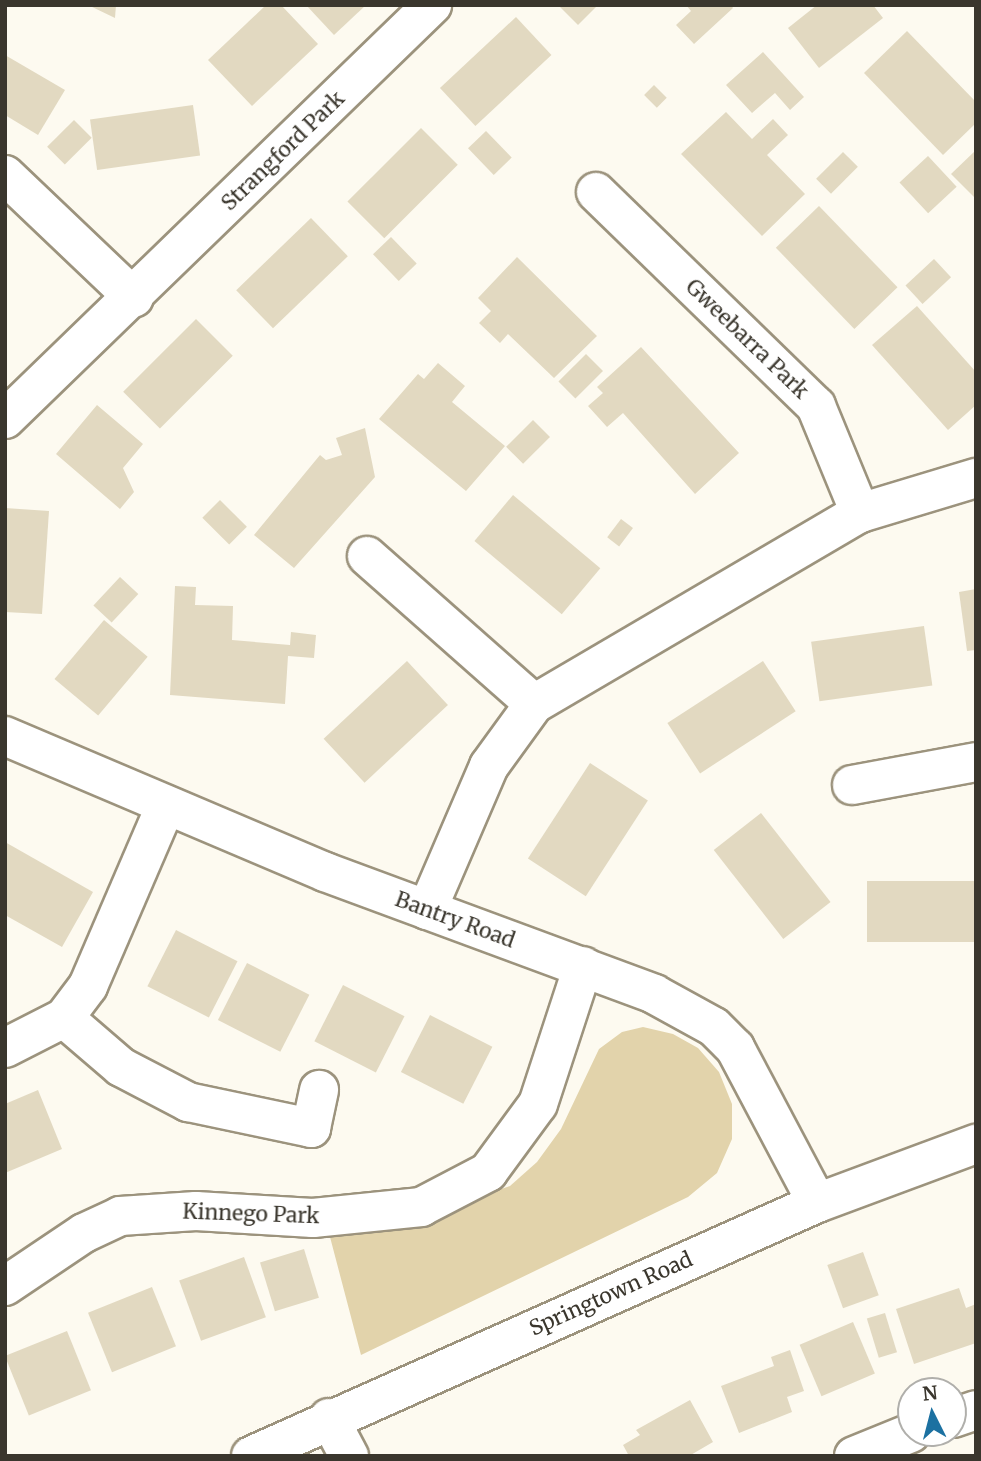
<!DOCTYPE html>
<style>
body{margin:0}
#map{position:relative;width:981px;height:1461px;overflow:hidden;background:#fdfaf0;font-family:Merriweather,serif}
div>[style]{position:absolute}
.green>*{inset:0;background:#e2d3ab}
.building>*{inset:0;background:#e2d9c1;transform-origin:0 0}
.roads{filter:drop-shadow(2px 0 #9c937d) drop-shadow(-2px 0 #9c937d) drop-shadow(0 2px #9c937d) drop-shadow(0 -2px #9c937d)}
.street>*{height:38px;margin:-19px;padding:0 19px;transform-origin:19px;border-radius:19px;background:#fff}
.secondary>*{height:38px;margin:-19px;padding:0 19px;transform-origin:19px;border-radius:19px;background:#fff}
span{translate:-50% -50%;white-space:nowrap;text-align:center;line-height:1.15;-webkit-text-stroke:5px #fff;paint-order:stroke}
.street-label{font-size:21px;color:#3a362d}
.frame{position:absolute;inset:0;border:7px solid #3a362d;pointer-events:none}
.north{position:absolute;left:897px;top:1377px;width:70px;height:70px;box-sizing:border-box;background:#fff;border:2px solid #b0afab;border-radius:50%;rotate:354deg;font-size:19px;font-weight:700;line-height:28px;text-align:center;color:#3a362d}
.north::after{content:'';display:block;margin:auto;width:24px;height:32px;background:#1c71a1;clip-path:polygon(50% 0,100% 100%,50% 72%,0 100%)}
</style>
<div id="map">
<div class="green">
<i style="clip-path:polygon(643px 1027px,673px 1034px,698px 1048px,719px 1072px,732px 1104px,732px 1139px,717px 1173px,688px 1197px,361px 1355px,330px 1237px,375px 1232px,510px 1186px,537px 1162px,561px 1129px,599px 1049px,622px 1032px)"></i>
</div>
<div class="building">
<i style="clip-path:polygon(88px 5px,116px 5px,115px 18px)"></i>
<i style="clip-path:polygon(266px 5px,281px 5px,318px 44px,252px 106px,208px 60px)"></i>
<i style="clip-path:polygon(306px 5px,366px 5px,334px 35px)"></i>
<i style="clip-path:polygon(558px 5px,598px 5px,578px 25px)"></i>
<i style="clip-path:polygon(686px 5px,731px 5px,733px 8px,694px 44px,676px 25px,691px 11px)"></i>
<i style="clip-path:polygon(817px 5px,873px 5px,883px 18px,819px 68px,788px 28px)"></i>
<i style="left:516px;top:17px;width:52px;height:104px;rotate:47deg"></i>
<i style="clip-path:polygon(907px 31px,976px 102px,976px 123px,943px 155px,864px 73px)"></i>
<i style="clip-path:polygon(763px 52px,804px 97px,790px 110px,775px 93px,752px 113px,726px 85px)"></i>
<i style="clip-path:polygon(5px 55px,65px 90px,38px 135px,5px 115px)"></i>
<i style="left:654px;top:85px;width:18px;height:14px;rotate:45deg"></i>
<i style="left:193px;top:105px;width:51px;height:104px;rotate:82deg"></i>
<i style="clip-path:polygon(726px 112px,752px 139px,773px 119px,788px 135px,767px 155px,805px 194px,762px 236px,681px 154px)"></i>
<i style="left:74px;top:120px;width:25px;height:38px;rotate:45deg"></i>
<i style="left:421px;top:128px;width:52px;height:104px;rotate:45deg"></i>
<i style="left:486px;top:131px;width:37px;height:25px;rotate:46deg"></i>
<i style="clip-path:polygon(976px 150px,976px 199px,951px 174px)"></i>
<i style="left:843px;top:152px;width:21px;height:38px;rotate:45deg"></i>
<i style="left:928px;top:156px;width:42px;height:39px;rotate:47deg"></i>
<i style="left:819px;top:206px;width:113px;height:60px;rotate:46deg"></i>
<i style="left:311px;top:218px;width:53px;height:104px;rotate:46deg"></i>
<i style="left:391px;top:237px;width:37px;height:25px;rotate:46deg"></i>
<i style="clip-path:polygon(517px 257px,597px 336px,554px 378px,508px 334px,500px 343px,479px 323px,491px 311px,478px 298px)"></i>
<i style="left:934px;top:259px;width:25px;height:39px;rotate:47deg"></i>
<i style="clip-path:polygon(917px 306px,976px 372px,976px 405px,948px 430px,872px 345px)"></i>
<i style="left:196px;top:319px;width:52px;height:103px;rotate:45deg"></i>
<i style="clip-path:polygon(641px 347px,739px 453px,695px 494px,623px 413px,607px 427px,588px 406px,603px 393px,597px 387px)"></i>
<i style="left:586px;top:354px;width:24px;height:39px;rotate:45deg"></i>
<i style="clip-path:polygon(438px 363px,465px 386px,452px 402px,505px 446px,466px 491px,379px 419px,418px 374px,424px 379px)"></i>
<i style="clip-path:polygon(97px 405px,143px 444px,123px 468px,134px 492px,120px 509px,56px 454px)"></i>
<i style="left:533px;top:420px;width:24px;height:38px;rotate:45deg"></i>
<i style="clip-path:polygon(365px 428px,375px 477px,294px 568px,254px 535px,320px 455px,326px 460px,342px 455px,336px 438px)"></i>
<i style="left:513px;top:495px;width:114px;height:60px;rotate:40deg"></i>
<i style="left:220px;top:500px;width:38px;height:25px;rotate:45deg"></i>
<i style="clip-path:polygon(5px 508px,49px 511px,42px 614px,5px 612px)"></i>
<i style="left:621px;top:519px;width:15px;height:23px;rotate:37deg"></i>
<i style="left:120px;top:577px;width:25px;height:39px;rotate:43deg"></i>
<i style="clip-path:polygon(175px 586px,196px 587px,195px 605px,233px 606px,232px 640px,290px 645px,291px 632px,316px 635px,314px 658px,288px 656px,285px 704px,170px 695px)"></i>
<i style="clip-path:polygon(976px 589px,976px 650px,967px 651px,959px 592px)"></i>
<i style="left:104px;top:620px;width:57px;height:77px;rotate:40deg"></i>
<i style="left:924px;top:626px;width:60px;height:114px;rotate:82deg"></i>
<i style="left:407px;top:661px;width:60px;height:114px;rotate:47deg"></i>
<i style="left:763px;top:661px;width:60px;height:114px;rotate:57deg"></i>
<i style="left:590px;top:763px;width:69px;height:114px;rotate:33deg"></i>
<i style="left:761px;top:813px;width:113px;height:60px;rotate:52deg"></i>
<i style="clip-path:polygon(5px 842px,93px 892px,62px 947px,5px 915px)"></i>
<i style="left:976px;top:881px;width:61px;height:109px;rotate:90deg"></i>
<i style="left:176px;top:930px;width:69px;height:63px;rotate:27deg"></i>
<i style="left:247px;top:963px;width:70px;height:64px;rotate:27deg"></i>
<i style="left:343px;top:985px;width:69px;height:63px;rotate:27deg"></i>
<i style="left:430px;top:1015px;width:70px;height:64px;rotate:27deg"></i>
<i style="clip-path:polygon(38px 1090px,62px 1149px,5px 1173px,5px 1104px)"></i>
<i style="left:304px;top:1249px;width:51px;height:46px;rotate:73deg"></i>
<i style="left:863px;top:1252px;width:46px;height:38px;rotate:70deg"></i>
<i style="left:244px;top:1257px;width:64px;height:69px;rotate:70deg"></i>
<i style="left:152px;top:1287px;width:64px;height:69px;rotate:68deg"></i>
<i style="clip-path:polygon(959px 1288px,966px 1308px,976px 1304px,976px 1343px,914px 1364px,896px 1309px)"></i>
<i style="left:885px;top:1313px;width:41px;height:19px;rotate:73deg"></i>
<i style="left:853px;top:1322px;width:56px;height:58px;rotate:67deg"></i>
<i style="left:67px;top:1331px;width:64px;height:67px;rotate:68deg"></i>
<i style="clip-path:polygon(790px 1350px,804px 1391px,787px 1397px,792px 1412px,739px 1433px,721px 1386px,774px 1366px,771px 1357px)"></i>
<i style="clip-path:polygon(690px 1400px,713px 1442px,689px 1456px,629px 1456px,623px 1445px,640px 1435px,636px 1430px)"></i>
</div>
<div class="roads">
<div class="street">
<i style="left:5px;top:175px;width:178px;rotate:43.6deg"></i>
<i style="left:596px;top:192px;width:307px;rotate:44.2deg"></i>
<i style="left:816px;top:406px;width:116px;rotate:67.6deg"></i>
<i style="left:5px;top:419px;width:595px;rotate:-44.11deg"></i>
<i style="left:367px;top:556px;width:223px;rotate:41.5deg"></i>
<i style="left:5px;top:736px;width:348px;rotate:23deg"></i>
<i style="left:325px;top:872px;width:351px;rotate:20.3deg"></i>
<i style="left:654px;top:994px;width:68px;rotate:28.8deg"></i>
<i style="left:714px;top:1027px;width:30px;rotate:45deg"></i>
<i style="left:735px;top:1048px;width:175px;rotate:62.1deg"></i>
<i style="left:852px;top:785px;width:126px;rotate:-10.5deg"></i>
<i style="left:427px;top:910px;width:157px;rotate:-66.7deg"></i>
<i style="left:489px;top:766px;width:77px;rotate:-54deg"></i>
<i style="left:534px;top:704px;width:378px;rotate:-30.4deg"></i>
<i style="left:860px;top:513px;width:121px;rotate:-16.8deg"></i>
<i style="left:64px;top:1018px;width:75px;rotate:40.7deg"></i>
<i style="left:121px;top:1067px;width:76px;rotate:27.6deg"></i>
<i style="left:188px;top:1102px;width:126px;rotate:11.9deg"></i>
<i style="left:311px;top:1128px;width:39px;rotate:-78deg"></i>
<i style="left:5px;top:1048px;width:66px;rotate:-27deg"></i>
<i style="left:64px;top:1018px;width:40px;rotate:-53deg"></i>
<i style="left:88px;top:986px;width:197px;rotate:-66.7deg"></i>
<i style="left:5px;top:1286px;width:95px;rotate:-33.9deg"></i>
<i style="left:84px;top:1233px;width:40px;rotate:-25deg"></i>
<i style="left:120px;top:1216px;width:76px;rotate:-3.8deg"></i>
<i style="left:196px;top:1211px;width:117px;rotate:3.4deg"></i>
<i style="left:313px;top:1218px;width:109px;rotate:-5.8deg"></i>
<i style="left:421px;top:1207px;width:76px;rotate:-27.6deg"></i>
<i style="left:488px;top:1172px;width:84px;rotate:-53.7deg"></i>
<i style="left:538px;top:1104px;width:145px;rotate:-71.9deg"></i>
<i style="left:329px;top:1418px;width:43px;rotate:62.2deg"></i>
<i style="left:953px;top:1418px;width:24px;rotate:-19deg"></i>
<i style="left:854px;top:1456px;width:61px;rotate:-22deg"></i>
</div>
<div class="secondary">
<i style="left:251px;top:1456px;width:620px;rotate:-24.08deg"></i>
<i style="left:817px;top:1203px;width:170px;rotate:-20.4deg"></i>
</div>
</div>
<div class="street-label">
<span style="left:283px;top:151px;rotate:-44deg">Strangford Park</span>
<span style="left:747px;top:339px;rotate:44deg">Gweebarra Park</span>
<span style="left:455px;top:920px;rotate:20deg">Bantry Road</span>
<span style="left:251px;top:1214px;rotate:2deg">Kinnego Park</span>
<span style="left:611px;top:1294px;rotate:-24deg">Springtown Road</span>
</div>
<div class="frame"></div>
<div class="north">N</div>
</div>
